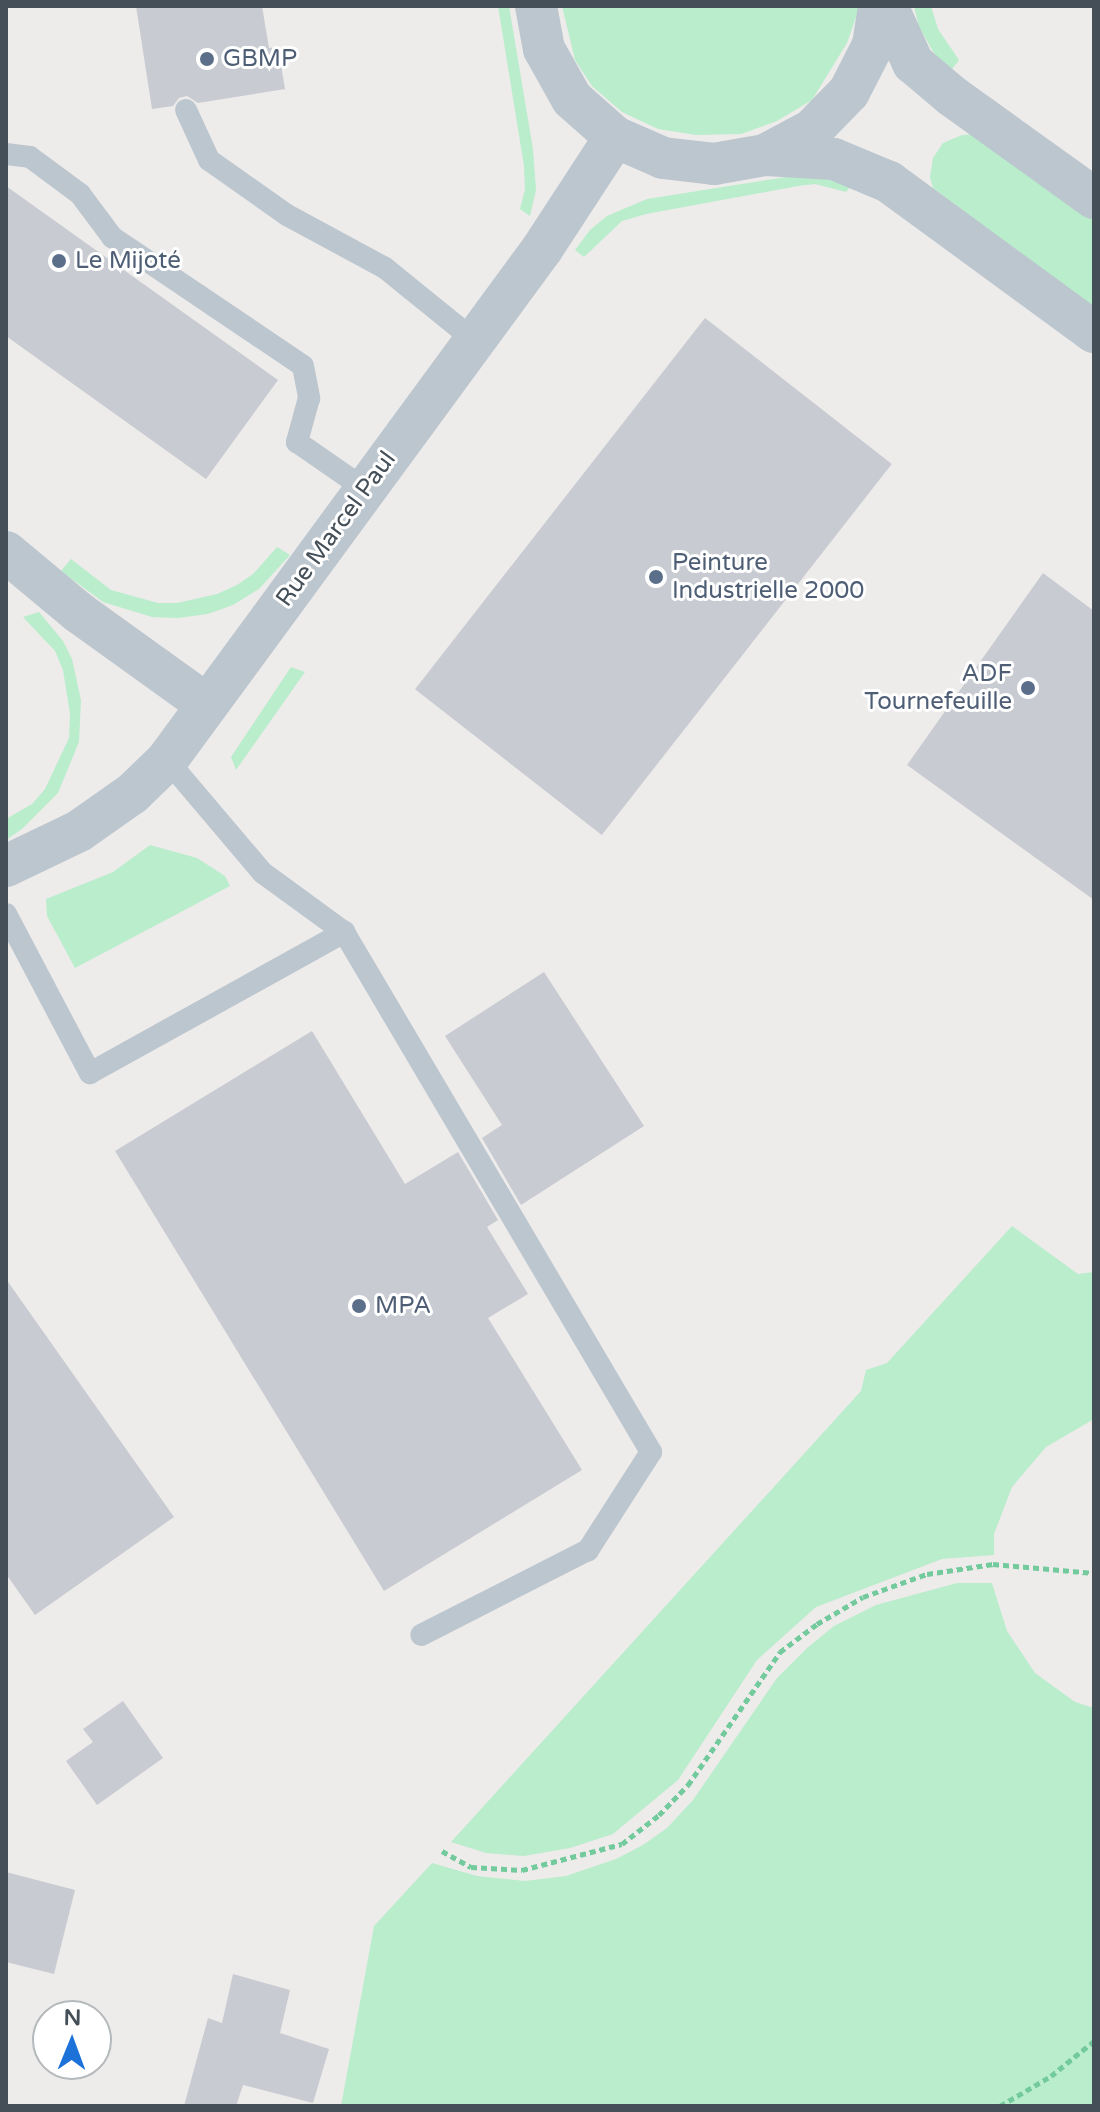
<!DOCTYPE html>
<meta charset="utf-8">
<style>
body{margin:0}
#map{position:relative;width:1100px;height:2112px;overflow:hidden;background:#eeebeb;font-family:"Varela Round",sans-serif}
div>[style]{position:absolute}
.green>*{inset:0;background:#b9edcc}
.building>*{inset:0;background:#c8cbd1;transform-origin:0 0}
.path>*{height:5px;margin-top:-2.5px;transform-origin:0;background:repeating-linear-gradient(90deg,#72ca9d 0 6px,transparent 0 10px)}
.lane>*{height:22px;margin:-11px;padding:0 11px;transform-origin:11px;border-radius:11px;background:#bcc6ce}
.street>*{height:42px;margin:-21px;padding:0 21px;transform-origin:21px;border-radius:21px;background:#bcc6ce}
.dots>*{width:22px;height:22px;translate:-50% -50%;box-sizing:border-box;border:4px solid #fff;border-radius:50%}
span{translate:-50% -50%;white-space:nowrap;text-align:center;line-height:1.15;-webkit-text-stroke:6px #fff;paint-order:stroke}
.service-label{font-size:24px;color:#4e5e75}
.left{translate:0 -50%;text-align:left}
.right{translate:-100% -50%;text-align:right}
.street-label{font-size:24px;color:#444f58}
.frame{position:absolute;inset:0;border:8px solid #444f58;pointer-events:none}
.north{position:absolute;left:32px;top:2000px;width:80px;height:80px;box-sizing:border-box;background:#fff;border:2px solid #b4b9bc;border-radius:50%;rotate:1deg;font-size:22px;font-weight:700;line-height:32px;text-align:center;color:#444f58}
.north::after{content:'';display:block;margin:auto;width:28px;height:36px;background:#1c72d8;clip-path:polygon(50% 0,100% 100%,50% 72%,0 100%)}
</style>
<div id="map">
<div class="green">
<i style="clip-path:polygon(498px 6px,509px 6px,533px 149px,536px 190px,530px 216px,520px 209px,525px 189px,524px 166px)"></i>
<i style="clip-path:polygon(562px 6px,860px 6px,847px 43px,812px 100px,777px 121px,741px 134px,696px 135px,658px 129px,622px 112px,592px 86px,575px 60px)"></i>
<i style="clip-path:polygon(914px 6px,931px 6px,938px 29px,959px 60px,950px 72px,938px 60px,919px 27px)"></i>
<i style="clip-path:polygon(979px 134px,1094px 216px,1094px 311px,933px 188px,930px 177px,933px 158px,943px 143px,962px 135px)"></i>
<i style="clip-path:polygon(799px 175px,854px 182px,846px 192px,815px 184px,798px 186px,646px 214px,622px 221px,584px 257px,575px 250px,590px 230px,607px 216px,647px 199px)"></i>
<i style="clip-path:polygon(277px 547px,290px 555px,259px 589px,233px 605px,208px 614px,178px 618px,152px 617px,103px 602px,61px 571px,71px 559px,111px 590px,158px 603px,177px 603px,217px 594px,237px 585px,253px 574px)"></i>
<i style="clip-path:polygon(39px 612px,63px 641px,72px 659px,81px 700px,79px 742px,58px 793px,22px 829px,6px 840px,6px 819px,32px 804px,45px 789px,69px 738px,70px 714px,63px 670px,55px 651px,23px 617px)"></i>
<i style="clip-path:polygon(291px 667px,305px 672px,236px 770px,231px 757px)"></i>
<i style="clip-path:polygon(150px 845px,197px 858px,225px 876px,230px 886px,75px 968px,47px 916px,46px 899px,113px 872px)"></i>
<i style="clip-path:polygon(1012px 1226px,1078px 1274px,1094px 1272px,1094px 1419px,1046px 1447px,1012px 1487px,994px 1534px,994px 1555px,942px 1559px,816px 1607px,757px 1660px,678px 1780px,613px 1834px,570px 1848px,524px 1856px,486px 1853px,451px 1842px,861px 1391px,866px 1370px,887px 1363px)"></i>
<i style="clip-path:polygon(957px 1583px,992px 1583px,1007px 1631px,1035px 1673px,1075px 1702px,1094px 1708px,1094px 2106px,341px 2106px,374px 1926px,432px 1863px,477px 1876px,525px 1881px,566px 1876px,616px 1859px,643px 1845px,667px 1828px,693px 1800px,777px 1678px,807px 1648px,834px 1626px,876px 1605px)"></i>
</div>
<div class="building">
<i style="clip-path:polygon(136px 6px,262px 6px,269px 48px,278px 47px,285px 89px,198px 103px,187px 96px,179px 98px,173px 106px,152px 109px)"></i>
<i style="clip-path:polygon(6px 186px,278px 380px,206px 479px,6px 336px)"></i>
<i style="left:705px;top:318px;width:237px;height:471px;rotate:38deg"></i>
<i style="clip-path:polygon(1043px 573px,1094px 611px,1094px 900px,907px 765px)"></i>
<i style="clip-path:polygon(544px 972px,644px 1126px,521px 1205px,482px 1138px,502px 1125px,445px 1036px)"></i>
<i style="clip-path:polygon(312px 1031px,405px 1184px,458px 1152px,498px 1220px,487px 1227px,528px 1294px,488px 1318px,582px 1470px,384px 1591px,115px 1151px)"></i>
<i style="clip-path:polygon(6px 1279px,174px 1517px,35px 1615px,6px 1574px)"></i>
<i style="clip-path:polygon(123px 1701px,163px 1758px,97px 1805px,66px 1761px,93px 1742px,83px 1729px)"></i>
<i style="clip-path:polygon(6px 1872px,75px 1890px,54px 1974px,6px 1962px)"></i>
<i style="clip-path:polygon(233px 1974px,290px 1990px,280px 2033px,329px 2049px,313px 2103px,243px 2085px,236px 2106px,184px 2106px,208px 2018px,222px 2023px)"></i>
</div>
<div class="path">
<i style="left:442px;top:1851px;width:33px;rotate:29deg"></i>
<i style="left:471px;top:1867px;width:51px;rotate:3.4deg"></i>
<i style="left:522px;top:1870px;width:103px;rotate:-14.6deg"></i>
<i style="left:622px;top:1844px;width:47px;rotate:-38.1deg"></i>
<i style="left:659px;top:1815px;width:42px;rotate:-46deg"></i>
<i style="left:688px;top:1785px;width:162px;rotate:-55.3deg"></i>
<i style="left:780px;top:1652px;width:46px;rotate:-37.1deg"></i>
<i style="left:817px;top:1624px;width:53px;rotate:-30.4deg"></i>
<i style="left:863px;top:1597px;width:68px;rotate:-19.8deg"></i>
<i style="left:927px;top:1574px;width:67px;rotate:-8.6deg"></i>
<i style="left:993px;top:1564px;width:101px;rotate:5.1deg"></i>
<i style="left:1000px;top:2106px;width:59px;rotate:-30.5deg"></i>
<i style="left:1051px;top:2076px;width:55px;rotate:-39.1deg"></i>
</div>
<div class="lane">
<i style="left:186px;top:110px;width:55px;rotate:65.3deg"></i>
<i style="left:209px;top:160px;width:95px;rotate:35.2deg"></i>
<i style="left:287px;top:215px;width:111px;rotate:28.4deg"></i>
<i style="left:385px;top:268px;width:114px;rotate:39deg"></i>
<i style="left:6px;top:154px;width:24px;rotate:7deg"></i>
<i style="left:30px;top:157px;width:62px;rotate:36.5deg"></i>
<i style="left:80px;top:194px;width:54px;rotate:53.3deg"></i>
<i style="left:112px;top:237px;width:230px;rotate:34deg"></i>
<i style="left:303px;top:366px;width:33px;rotate:79deg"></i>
<i style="left:309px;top:398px;width:46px;rotate:105.3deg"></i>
<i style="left:297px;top:442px;width:83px;rotate:34.7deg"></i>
<i style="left:167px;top:760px;width:148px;rotate:49.7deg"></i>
<i style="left:263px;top:873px;width:100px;rotate:36.1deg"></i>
<i style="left:6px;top:914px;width:180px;rotate:62.2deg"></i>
<i style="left:90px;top:1073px;width:291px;rotate:-29deg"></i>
<i style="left:344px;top:932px;width:604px;rotate:59.44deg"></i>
<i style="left:651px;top:1452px;width:117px;rotate:122.7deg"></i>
<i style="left:588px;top:1550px;width:187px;rotate:153deg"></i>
</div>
<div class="street">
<i style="left:536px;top:6px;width:44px;rotate:79.5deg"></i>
<i style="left:544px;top:49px;width:57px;rotate:60.8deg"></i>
<i style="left:572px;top:99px;width:57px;rotate:41.5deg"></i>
<i style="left:615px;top:137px;width:52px;rotate:23.6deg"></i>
<i style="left:663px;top:158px;width:51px;rotate:6.7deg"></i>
<i style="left:714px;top:164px;width:52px;rotate:-10deg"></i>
<i style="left:765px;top:155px;width:53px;rotate:-28deg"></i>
<i style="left:812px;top:130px;width:53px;rotate:-45.8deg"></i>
<i style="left:849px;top:92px;width:53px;rotate:-62.9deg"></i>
<i style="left:873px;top:45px;width:39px;rotate:-81deg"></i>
<i style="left:887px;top:6px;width:63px;rotate:65.5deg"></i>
<i style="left:913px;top:63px;width:51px;rotate:40.2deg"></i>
<i style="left:952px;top:96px;width:175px;rotate:35.7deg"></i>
<i style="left:766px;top:155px;width:68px;rotate:3.4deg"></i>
<i style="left:834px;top:159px;width:60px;rotate:22.7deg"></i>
<i style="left:889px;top:182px;width:254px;rotate:36.2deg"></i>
<i style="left:6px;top:552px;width:94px;rotate:39.8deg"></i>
<i style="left:78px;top:612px;width:158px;rotate:35.7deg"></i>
<i style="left:6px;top:866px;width:81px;rotate:-25.6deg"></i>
<i style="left:79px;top:831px;width:66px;rotate:-35.1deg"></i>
<i style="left:133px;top:793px;width:47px;rotate:-44.1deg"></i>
<i style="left:167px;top:760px;width:634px;rotate:-53.73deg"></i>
<i style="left:542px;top:249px;width:134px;rotate:-56.9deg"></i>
</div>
<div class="dots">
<i style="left:207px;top:59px;background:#5c6f8a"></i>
<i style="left:59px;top:261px;background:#5c6f8a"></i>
<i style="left:656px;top:577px;background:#5c6f8a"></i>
<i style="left:1028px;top:688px;background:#5c6f8a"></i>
<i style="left:359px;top:1306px;background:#5c6f8a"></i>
</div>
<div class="service-label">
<span class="left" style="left:223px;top:59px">GBMP</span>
<span class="left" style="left:75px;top:261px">Le Mijoté</span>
<span class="left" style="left:672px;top:577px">Peinture<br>Industrielle 2000</span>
<span class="right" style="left:1012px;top:688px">ADF<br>Tournefeuille</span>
<span class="left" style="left:375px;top:1306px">MPA</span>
</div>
<div class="street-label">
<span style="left:336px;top:529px;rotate:-54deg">Rue Marcel Paul</span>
</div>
<div class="frame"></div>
<div class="north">N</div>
</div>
